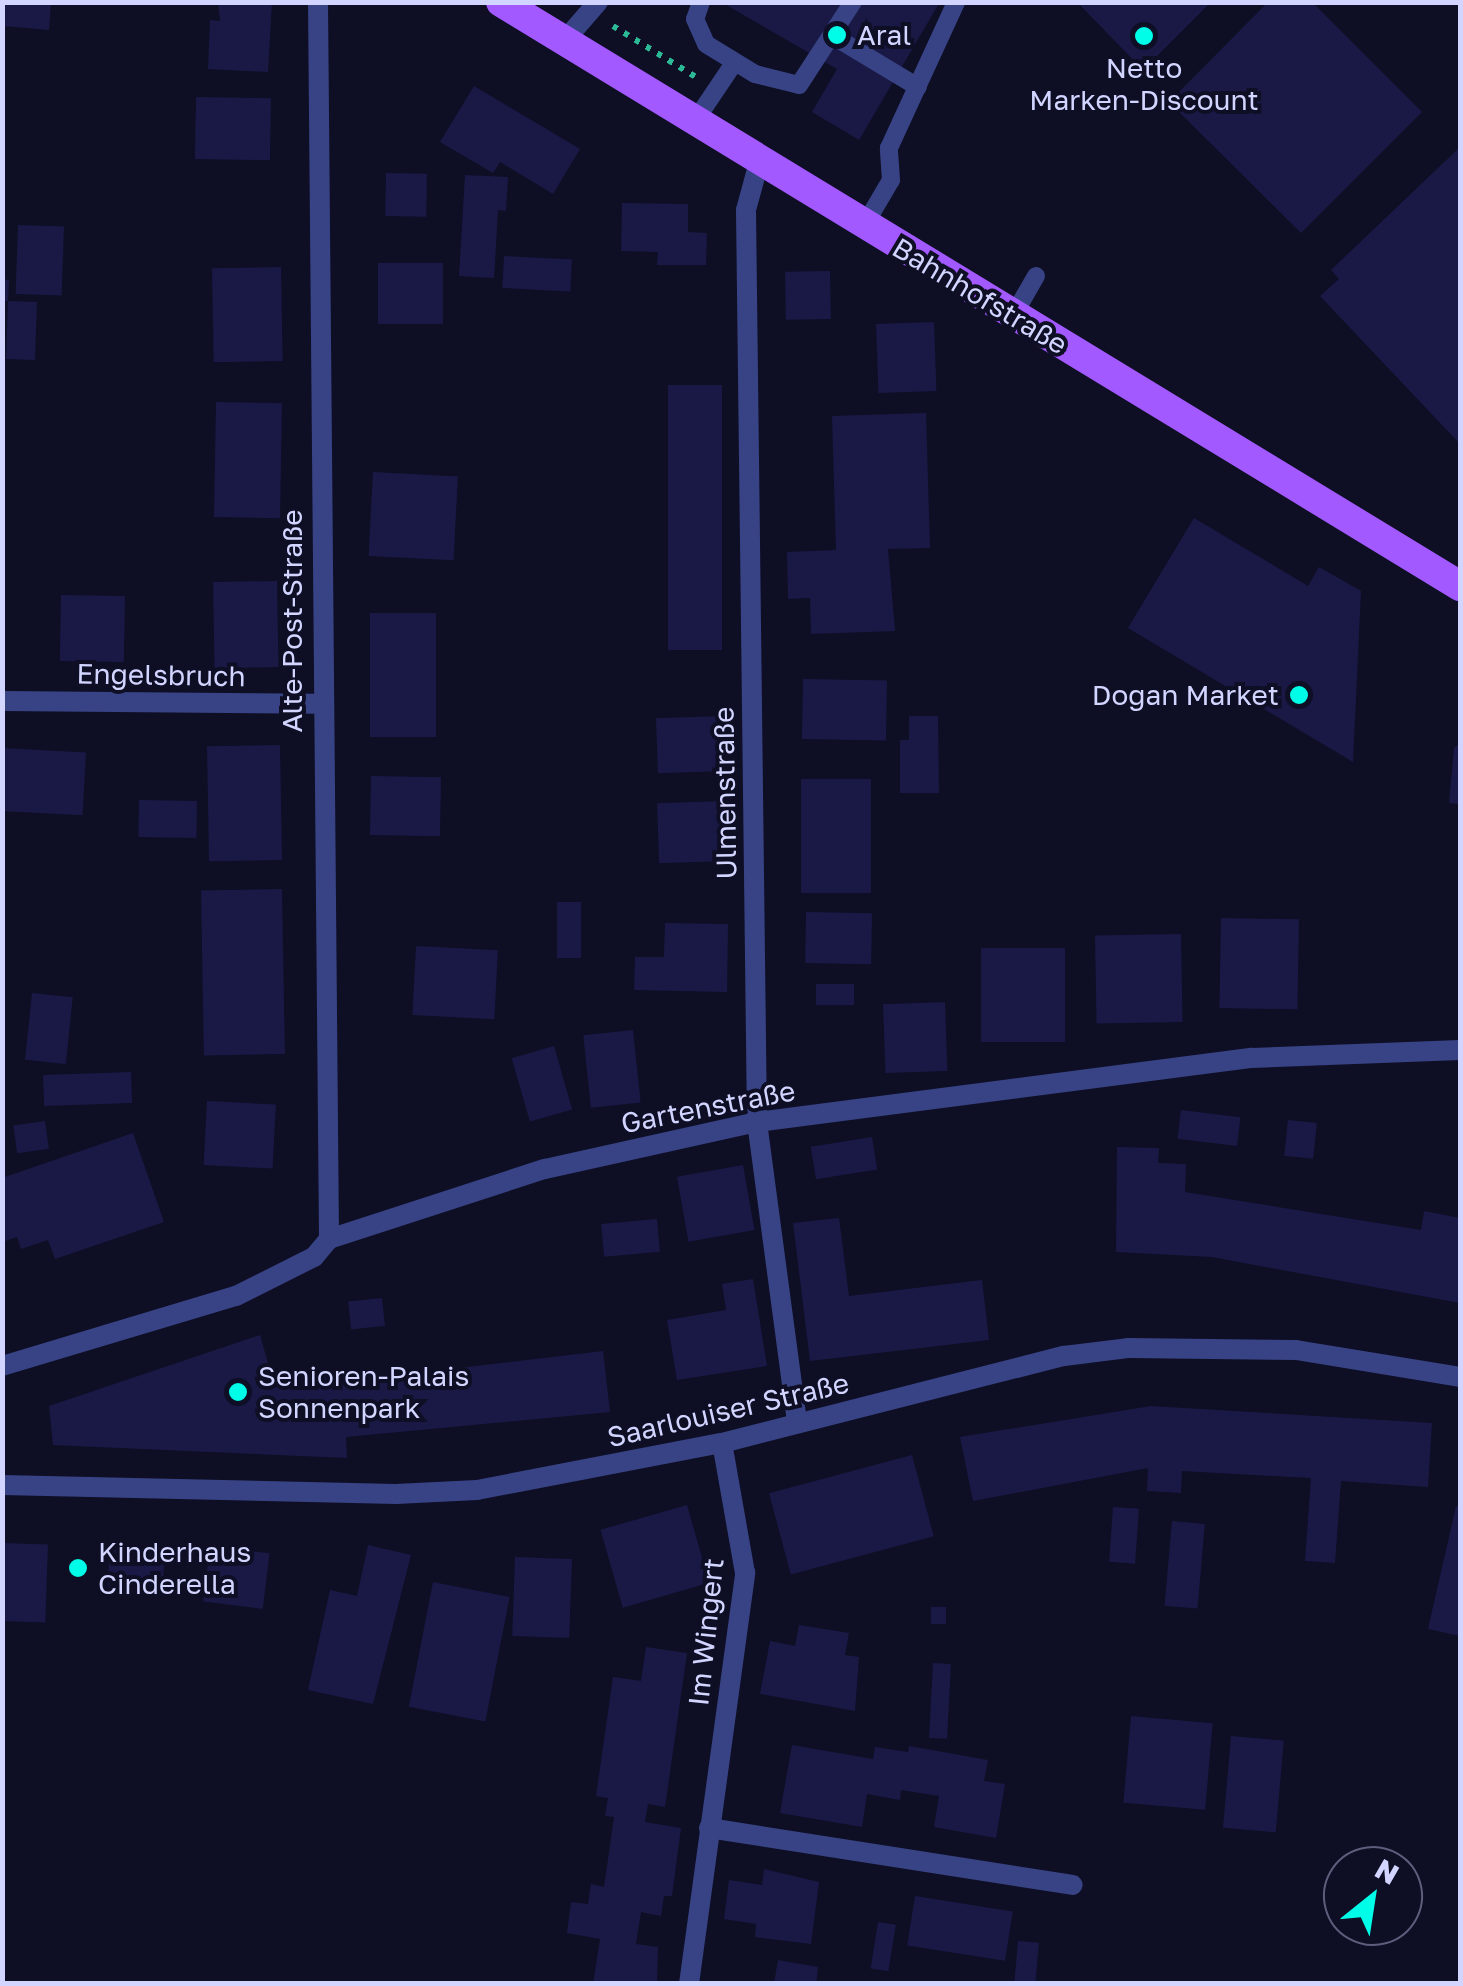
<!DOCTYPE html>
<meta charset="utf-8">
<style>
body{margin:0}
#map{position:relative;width:1463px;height:1986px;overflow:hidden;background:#0e0e25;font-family:"Golos Text",sans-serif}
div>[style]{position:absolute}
.building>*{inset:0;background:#1a1946;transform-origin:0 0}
.path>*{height:6px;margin-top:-3px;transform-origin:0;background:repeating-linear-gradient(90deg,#2bb996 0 5px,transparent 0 13px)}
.lane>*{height:18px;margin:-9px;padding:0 9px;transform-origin:9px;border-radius:9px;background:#384385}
.street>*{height:20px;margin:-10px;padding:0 10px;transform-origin:10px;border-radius:10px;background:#384385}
.primary>*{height:30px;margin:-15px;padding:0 15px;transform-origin:15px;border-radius:15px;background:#a259ff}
.dots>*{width:28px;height:28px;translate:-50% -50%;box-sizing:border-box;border:5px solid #0e0e25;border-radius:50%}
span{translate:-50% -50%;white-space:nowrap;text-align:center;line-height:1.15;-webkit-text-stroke:8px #0e0e25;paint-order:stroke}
.poi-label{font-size:28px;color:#d2d5ff}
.left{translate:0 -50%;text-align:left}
.right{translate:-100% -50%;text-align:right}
.street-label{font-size:28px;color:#d2d5ff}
.frame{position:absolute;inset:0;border:5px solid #d2d5ff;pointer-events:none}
.north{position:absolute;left:1323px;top:1846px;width:100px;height:100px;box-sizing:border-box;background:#0e0e25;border:2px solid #5c5e7c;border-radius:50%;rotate:30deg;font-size:28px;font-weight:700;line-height:40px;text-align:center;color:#d2d5ff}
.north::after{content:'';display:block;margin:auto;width:35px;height:45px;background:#00fde7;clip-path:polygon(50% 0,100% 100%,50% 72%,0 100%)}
</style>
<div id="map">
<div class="building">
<i style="clip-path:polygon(2px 2px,51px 2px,49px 30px,2px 26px)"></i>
<i style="clip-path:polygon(218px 2px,272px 2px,268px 72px,208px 69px,210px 20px,220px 21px)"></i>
<i style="clip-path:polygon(721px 2px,934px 2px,938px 5px,859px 140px,812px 112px,837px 69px)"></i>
<i style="clip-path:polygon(1077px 2px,1211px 2px,1143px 70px)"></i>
<i style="clip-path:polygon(1268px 2px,1312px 2px,1422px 112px,1301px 233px,1169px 102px)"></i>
<i style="clip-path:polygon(474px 86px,580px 149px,553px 194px,500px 162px,493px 173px,440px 142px)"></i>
<i style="left:196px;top:97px;width:75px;height:62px;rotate:1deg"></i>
<i style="clip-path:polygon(1460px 147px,1460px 444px,1320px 296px,1339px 279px,1331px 270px)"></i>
<i style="left:386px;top:173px;width:41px;height:43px;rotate:1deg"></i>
<i style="clip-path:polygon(465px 175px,508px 177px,506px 211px,498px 210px,494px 278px,459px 276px)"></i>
<i style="clip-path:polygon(622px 203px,688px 204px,688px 232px,707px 233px,706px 265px,657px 265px,658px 252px,621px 251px)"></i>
<i style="left:18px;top:225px;width:46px;height:69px;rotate:2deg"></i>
<i style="left:504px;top:256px;width:68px;height:32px;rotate:3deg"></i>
<i style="left:378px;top:263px;width:65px;height:61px"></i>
<i style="left:281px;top:267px;width:94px;height:69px;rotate:89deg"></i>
<i style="left:830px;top:271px;width:48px;height:45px;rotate:89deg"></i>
<i style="clip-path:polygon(2px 279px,9px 280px,8px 301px,2px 301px)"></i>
<i style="left:8px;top:301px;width:29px;height:58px;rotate:2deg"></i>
<i style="left:934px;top:322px;width:69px;height:58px;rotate:88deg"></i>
<i style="left:668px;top:385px;width:54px;height:265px"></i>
<i style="left:216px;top:402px;width:66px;height:115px;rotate:1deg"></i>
<i style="clip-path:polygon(926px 413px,930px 548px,888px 549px,895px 631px,811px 634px,810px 598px,788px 599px,787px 552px,836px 550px,832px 416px)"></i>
<i style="left:373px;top:472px;width:85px;height:84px;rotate:3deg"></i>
<i style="clip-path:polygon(1194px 518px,1308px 586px,1319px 567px,1361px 591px,1353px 762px,1128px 628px)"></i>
<i style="left:277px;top:581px;width:86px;height:64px;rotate:89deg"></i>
<i style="left:61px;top:595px;width:64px;height:66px;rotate:1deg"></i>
<i style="left:370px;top:613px;width:66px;height:124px"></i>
<i style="left:803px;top:679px;width:84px;height:60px;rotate:1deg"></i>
<i style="left:723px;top:716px;width:55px;height:67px;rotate:88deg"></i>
<i style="clip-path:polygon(909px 716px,938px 716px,939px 793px,900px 793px,900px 740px,909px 740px)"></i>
<i style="clip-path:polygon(1460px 743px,1460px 804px,1449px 803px,1454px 748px)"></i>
<i style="left:280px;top:745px;width:115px;height:73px;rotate:89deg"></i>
<i style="left:2px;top:748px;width:84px;height:63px;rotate:3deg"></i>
<i style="left:371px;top:776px;width:70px;height:59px;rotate:1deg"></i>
<i style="left:801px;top:779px;width:70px;height:114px"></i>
<i style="left:139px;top:800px;width:58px;height:37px;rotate:1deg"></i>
<i style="left:724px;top:801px;width:60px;height:67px;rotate:88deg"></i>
<i style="left:282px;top:889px;width:165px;height:81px;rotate:89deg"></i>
<i style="left:557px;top:902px;width:24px;height:56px"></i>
<i style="left:806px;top:912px;width:66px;height:51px;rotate:1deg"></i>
<i style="left:1221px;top:918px;width:78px;height:90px;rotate:1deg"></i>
<i style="clip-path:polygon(665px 923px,728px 924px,727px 992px,634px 990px,635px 957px,664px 957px)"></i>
<i style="left:1181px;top:934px;width:88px;height:86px;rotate:89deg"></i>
<i style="left:416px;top:946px;width:82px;height:69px;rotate:3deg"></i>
<i style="left:981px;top:948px;width:84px;height:94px"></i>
<i style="left:854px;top:984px;width:21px;height:38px;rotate:90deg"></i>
<i style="left:32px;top:993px;width:41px;height:67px;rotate:6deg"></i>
<i style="left:945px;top:1002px;width:69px;height:62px;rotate:88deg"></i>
<i style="left:633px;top:1030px;width:73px;height:50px;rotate:84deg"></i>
<i style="left:554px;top:1046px;width:66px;height:44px;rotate:74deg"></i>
<i style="left:131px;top:1072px;width:31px;height:88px;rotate:88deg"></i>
<i style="left:207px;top:1101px;width:69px;height:64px;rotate:3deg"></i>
<i style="left:1181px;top:1110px;width:60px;height:29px;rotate:7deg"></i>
<i style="left:1288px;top:1120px;width:29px;height:36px;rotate:6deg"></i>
<i style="left:45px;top:1121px;width:28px;height:32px;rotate:82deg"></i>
<i style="clip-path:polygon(133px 1133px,164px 1222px,55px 1259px,48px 1240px,21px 1249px,17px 1237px,2px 1242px,2px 1178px)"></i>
<i style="left:872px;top:1137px;width:33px;height:62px;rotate:81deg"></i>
<i style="clip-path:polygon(1117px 1147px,1159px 1148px,1158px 1163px,1186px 1164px,1185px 1192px,1421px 1230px,1424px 1211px,1460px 1218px,1460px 1303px,1212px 1257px,1116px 1252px)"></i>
<i style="left:743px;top:1165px;width:66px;height:67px;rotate:80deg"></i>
<i style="clip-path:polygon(839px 1218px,849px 1296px,982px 1280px,989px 1340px,810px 1361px,793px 1223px)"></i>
<i style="left:657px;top:1219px;width:33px;height:56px;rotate:85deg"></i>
<i style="clip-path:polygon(753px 1279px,767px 1366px,677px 1380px,667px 1320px,726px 1310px,722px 1284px)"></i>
<i style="left:382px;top:1298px;width:28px;height:34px;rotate:84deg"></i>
<i style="clip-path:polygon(260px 1335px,272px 1377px,382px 1377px,603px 1351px,610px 1412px,346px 1437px,347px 1458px,53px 1445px,49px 1406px)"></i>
<i style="clip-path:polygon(1151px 1406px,1432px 1423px,1428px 1487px,1341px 1481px,1335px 1563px,1305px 1561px,1311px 1478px,1182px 1471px,1181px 1493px,1147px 1491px,1148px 1468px,973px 1501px,960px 1437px)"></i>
<i style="left:912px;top:1455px;width:84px;height:148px;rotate:75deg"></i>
<i style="left:687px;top:1505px;width:81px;height:90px;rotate:74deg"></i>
<i style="clip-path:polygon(1456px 1506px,1460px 1507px,1460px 1636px,1428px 1629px)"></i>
<i style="left:1113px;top:1507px;width:26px;height:55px;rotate:4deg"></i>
<i style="left:1172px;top:1521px;width:33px;height:85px;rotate:5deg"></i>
<i style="left:2px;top:1543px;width:46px;height:78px;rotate:2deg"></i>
<i style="clip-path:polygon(368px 1545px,411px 1555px,373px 1704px,308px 1690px,330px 1590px,357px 1596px)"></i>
<i style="left:210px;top:1546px;width:60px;height:56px;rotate:7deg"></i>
<i style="left:109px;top:1547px;width:55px;height:42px;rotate:1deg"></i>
<i style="left:515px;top:1557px;width:57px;height:79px;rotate:2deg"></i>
<i style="left:433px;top:1582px;width:78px;height:127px;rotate:11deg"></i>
<i style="left:931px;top:1607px;width:15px;height:17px"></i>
<i style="clip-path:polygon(799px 1625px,849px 1633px,845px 1655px,859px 1657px,855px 1711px,760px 1694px,770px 1641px,795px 1646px)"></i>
<i style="clip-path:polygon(646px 1647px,687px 1653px,665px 1807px,648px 1804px,645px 1822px,681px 1828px,672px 1896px,664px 1896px,661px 1916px,641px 1912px,636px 1944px,658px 1947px,657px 1983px,593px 1984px,600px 1939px,567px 1933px,571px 1902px,588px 1904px,591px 1884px,604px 1887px,614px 1817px,605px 1816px,608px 1798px,596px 1796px,613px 1677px,641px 1681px)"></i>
<i style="left:933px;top:1663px;width:18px;height:75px;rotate:3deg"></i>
<i style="left:1131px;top:1716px;width:82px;height:87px;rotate:5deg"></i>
<i style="left:1231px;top:1736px;width:53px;height:92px;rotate:5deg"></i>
<i style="clip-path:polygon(792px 1745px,873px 1759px,875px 1747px,908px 1752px,909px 1746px,988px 1760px,984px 1781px,1005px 1784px,996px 1838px,934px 1827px,939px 1796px,901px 1790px,900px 1800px,867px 1794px,862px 1827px,780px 1813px)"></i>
<i style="clip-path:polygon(764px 1869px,819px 1882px,811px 1944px,755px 1937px,756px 1924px,724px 1919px,729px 1880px,762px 1885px)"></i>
<i style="left:915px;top:1896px;width:99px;height:50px;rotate:9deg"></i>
<i style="left:878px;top:1922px;width:18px;height:47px;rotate:9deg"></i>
<i style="left:1018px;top:1941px;width:21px;height:43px;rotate:5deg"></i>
<i style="clip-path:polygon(778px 1960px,818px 1967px,816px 1984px,774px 1984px)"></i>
</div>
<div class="path">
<i style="left:613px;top:26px;width:97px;rotate:31.6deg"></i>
</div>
<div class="lane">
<i style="left:701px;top:2px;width:18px;rotate:109deg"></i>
<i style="left:695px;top:19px;width:27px;rotate:66deg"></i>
<i style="left:706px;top:44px;width:57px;rotate:31.5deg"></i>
<i style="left:755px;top:74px;width:45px;rotate:14deg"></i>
<i style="left:799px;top:85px;width:99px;rotate:-57deg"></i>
<i style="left:833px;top:36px;width:99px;rotate:31deg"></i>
<i style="left:695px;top:121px;width:70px;rotate:-56.1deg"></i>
<i style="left:864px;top:226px;width:53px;rotate:-59.6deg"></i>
<i style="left:891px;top:180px;width:32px;rotate:-94deg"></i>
<i style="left:889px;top:148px;width:161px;rotate:-65.3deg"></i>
<i style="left:1013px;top:316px;width:46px;rotate:-60.1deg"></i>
</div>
<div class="street">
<i style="left:318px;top:2px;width:1237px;rotate:89.49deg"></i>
<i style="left:565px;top:40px;width:50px;rotate:-49deg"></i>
<i style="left:759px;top:162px;width:50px;rotate:105.2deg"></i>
<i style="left:746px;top:210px;width:912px;rotate:89.31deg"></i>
<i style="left:757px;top:1122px;width:303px;rotate:82.4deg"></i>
<i style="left:2px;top:701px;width:318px;rotate:0.5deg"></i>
<i style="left:2px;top:1366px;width:244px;rotate:-16.7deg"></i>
<i style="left:236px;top:1296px;width:87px;rotate:-26.6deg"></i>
<i style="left:314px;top:1257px;width:23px;rotate:-50deg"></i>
<i style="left:329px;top:1239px;width:227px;rotate:-18deg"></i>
<i style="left:545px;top:1169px;width:217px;rotate:-12.5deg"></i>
<i style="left:757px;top:1122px;width:499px;rotate:-7.4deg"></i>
<i style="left:1252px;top:1058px;width:208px;rotate:-2.2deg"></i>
<i style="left:2px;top:1485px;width:394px;rotate:1.3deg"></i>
<i style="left:396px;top:1494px;width:81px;rotate:-2.8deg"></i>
<i style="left:477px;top:1490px;width:249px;rotate:-10.9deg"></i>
<i style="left:722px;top:1443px;width:353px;rotate:-14.3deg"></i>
<i style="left:1064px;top:1356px;width:64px;rotate:-7.1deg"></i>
<i style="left:1128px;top:1348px;width:168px;rotate:0.7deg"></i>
<i style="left:1296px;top:1350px;width:166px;rotate:9.3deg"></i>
<i style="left:709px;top:1828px;width:368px;rotate:8.9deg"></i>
<i style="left:689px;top:1984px;width:415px;rotate:-82.2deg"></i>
<i style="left:745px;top:1573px;width:132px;rotate:-100deg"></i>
</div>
<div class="primary">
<i style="left:501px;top:2px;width:1123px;rotate:31.34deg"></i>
</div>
<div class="dots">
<i style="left:837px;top:35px;background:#00fde7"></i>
<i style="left:1144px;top:36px;background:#00fde7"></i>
<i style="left:1299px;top:695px;background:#00fde7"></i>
<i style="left:238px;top:1392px;background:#00fde7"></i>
<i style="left:78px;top:1568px;background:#00fde7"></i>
</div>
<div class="poi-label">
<span class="left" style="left:857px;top:35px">Aral</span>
<span style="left:1144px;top:84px">Netto<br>Marken-Discount</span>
<span class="right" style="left:1279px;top:695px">Dogan Market</span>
<span class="left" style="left:258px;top:1392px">Senioren-Palais<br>Sonnenpark</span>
<span class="left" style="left:98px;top:1568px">Kinderhaus<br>Cinderella</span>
</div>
<div class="street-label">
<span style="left:980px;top:296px;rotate:31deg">Bahnhofstraße</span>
<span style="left:292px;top:621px;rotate:-90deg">Alte-Post-Straße</span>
<span style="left:161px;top:675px;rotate:1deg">Engelsbruch</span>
<span style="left:725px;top:793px;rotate:-91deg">Ulmenstraße</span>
<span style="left:708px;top:1107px;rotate:-11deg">Gartenstraße</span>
<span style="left:728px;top:1410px;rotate:-13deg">Saarlouiser Straße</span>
<span style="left:706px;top:1632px;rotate:-84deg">Im Wingert</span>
</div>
<div class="frame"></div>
<div class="north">N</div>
</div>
